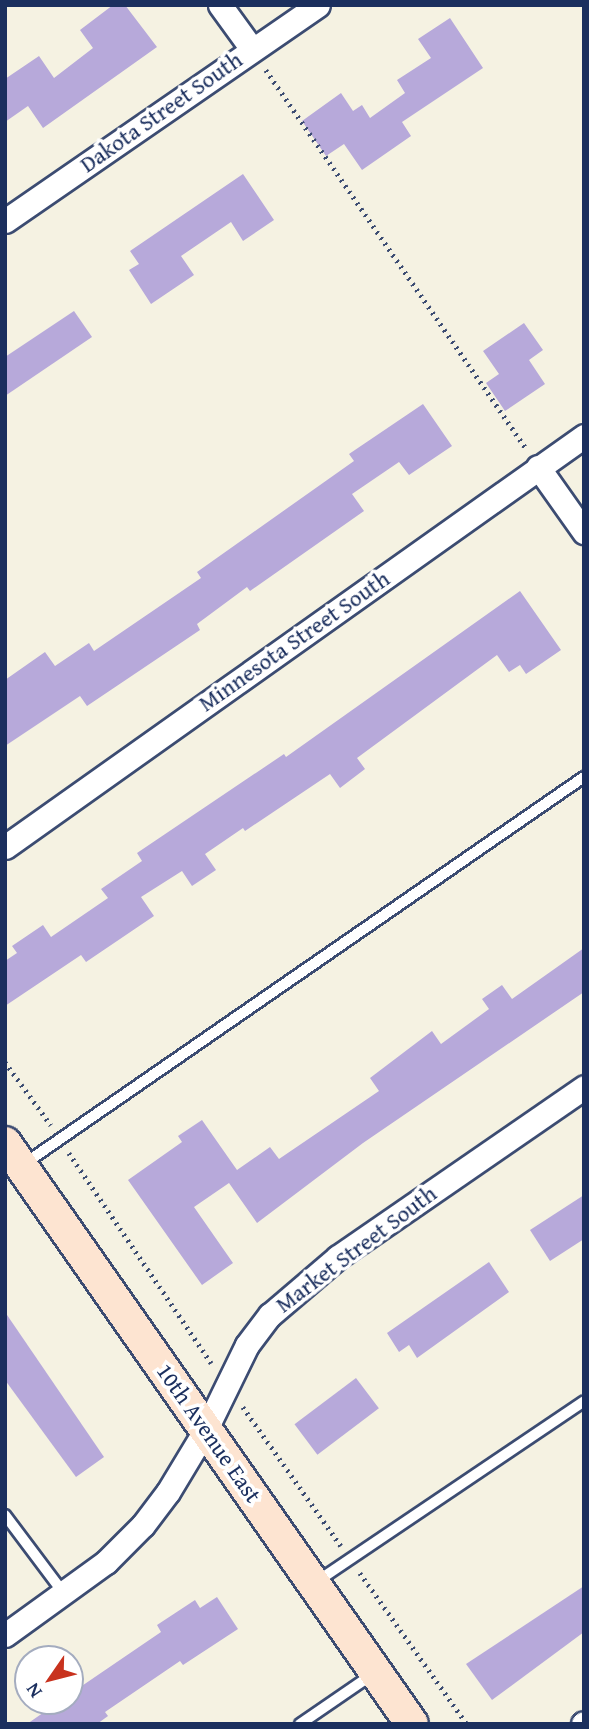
<!DOCTYPE html>
<style>
body{margin:0}
#map{position:relative;width:589px;height:1729px;overflow:hidden;background:#f5f2e2;font-family:"Gentium Book Plus",serif}
div>[style]{position:absolute}
.building>*{inset:0;background:#b7a9da;transform-origin:0 0}
.path>*{height:4.5px;margin-top:-2.25px;transform-origin:0;background:repeating-linear-gradient(90deg,#3c4c72 0 2px,transparent 0 7px)}
.roads{filter:drop-shadow(2px 0 #3c4c72) drop-shadow(-2px 0 #3c4c72) drop-shadow(0 2px #3c4c72) drop-shadow(0 -2px #3c4c72)}
.lane>*{height:10px;margin:-5px;padding:0 5px;transform-origin:5px;border-radius:5px;background:#fff}
.street>*{height:23px;margin:-11.5px;padding:0 11.5px;transform-origin:11.5px;border-radius:11.5px;background:#fff}
.secondary>*{height:32px;margin:-16px;padding:0 16px;transform-origin:16px;border-radius:16px;background:#fde4d1}
span{translate:-50% -50%;white-space:nowrap;text-align:center;line-height:1.15;-webkit-text-stroke:7px #fff;paint-order:stroke}
.street-label{font-size:23px;color:#1b2f5e}
.frame{position:absolute;inset:0;border:7px solid #1b2f5e;pointer-events:none}
.north{position:absolute;left:14px;top:1645px;width:70px;height:70px;box-sizing:border-box;background:#fff;border:2px solid #a4acbf;border-radius:50%;rotate:235deg;font-size:19px;font-weight:700;line-height:28px;text-align:center;color:#1b2f5e}
.north::after{content:'';display:block;margin:auto;width:24px;height:32px;background:#c8321e;clip-path:polygon(50% 0,100% 100%,50% 72%,0 100%)}
</style>
<div id="map">
<div class="building">
<i style="clip-path:polygon(113px 5px,125px 5px,157px 47px,43px 128px,28px 106px,5px 122px,5px 79px,39px 56px,54px 78px,93px 48px,80px 30px)"></i>
<i style="clip-path:polygon(450px 18px,483px 68px,402px 122px,411px 136px,362px 170px,344px 144px,326px 156px,302px 121px,341px 93px,353px 111px,362px 105px,370px 118px,405px 93px,397px 80px,431px 58px,418px 39px)"></i>
<i style="clip-path:polygon(243px 174px,274px 220px,243px 241px,231px 222px,181px 256px,194px 275px,151px 304px,129px 270px,139px 264px,130px 251px)"></i>
<i style="clip-path:polygon(74px 311px,92px 337px,5px 396px,5px 357px)"></i>
<i style="clip-path:polygon(524px 323px,543px 350px,529px 360px,545px 384px,505px 411px,486px 383px,499px 374px,483px 351px)"></i>
<i style="clip-path:polygon(423px 404px,452px 446px,409px 475px,399px 462px,352px 494px,364px 511px,250px 591px,247px 587px,197px 624px,200px 630px,87px 706px,80px 696px,5px 746px,5px 680px,45px 652px,55px 666px,89px 643px,94px 651px,201px 578px,197px 572px,354px 461px,349px 454px)"></i>
<i style="clip-path:polygon(520px 591px,561px 650px,526px 674px,520px 665px,509px 672px,497px 655px,357px 758px,365px 769px,340px 788px,330px 774px,245px 831px,243px 828px,205px 854px,216px 870px,192px 886px,182px 871px,141px 897px,154px 916px,86px 962px,81px 955px,5px 1006px,5px 961px,17px 953px,12px 946px,43px 925px,51px 937px,108px 898px,101px 889px,142px 861px,137px 853px,284px 754px,286px 757px)"></i>
<i style="clip-path:polygon(584px 948px,584px 992px,363px 1143px,257px 1223px,229px 1183px,194px 1207px,233px 1263px,202px 1285px,128px 1180px,182px 1142px,178px 1136px,202px 1120px,237px 1170px,270px 1147px,279px 1159px,379px 1091px,370px 1078px,432px 1031px,441px 1044px,489px 1009px,482px 999px,502px 985px,512px 999px)"></i>
<i style="clip-path:polygon(584px 1195px,584px 1239px,550px 1261px,530px 1230px)"></i>
<i style="clip-path:polygon(489px 1262px,509px 1292px,417px 1358px,409px 1345px,399px 1352px,387px 1333px)"></i>
<i style="clip-path:polygon(5px 1312px,104px 1457px,76px 1477px,5px 1380px)"></i>
<i style="left:356px;top:1378px;width:38px;height:77px;rotate:53deg"></i>
<i style="clip-path:polygon(584px 1586px,584px 1632px,492px 1700px,466px 1664px)"></i>
<i style="clip-path:polygon(217px 1597px,238px 1629px,183px 1665px,180px 1661px,105px 1712px,108px 1716px,97px 1724px,27px 1724px,60px 1701px,70px 1701px,70px 1694px,161px 1632px,157px 1625px,195px 1600px,200px 1608px)"></i>
</div>
<div class="path">
<i style="left:266px;top:70px;width:460px;rotate:55.5deg"></i>
<i style="left:5px;top:1062px;width:78px;rotate:53.9deg"></i>
<i style="left:69px;top:1153px;width:254px;rotate:55.9deg"></i>
<i style="left:243px;top:1407px;width:170px;rotate:54.8deg"></i>
<i style="left:360px;top:1573px;width:185px;rotate:54.7deg"></i>
</div>
<div class="roads">
<div class="lane">
<i style="left:24px;top:1164px;width:681px;rotate:-34.65deg"></i>
<i style="left:5px;top:1515px;width:100px;rotate:53.1deg"></i>
<i style="left:316px;top:1582px;width:323px;rotate:-34deg"></i>
<i style="left:300px;top:1724px;width:88px;rotate:-34.4deg"></i>
</div>
<div class="street">
<i style="left:220px;top:5px;width:54px;rotate:54deg"></i>
<i style="left:5px;top:221px;width:380px;rotate:-34.6deg"></i>
<i style="left:538px;top:467px;width:80px;rotate:54.7deg"></i>
<i style="left:5px;top:847px;width:710px;rotate:-35.37deg"></i>
<i style="left:5px;top:1635px;width:125px;rotate:-35.9deg"></i>
<i style="left:106px;top:1562px;width:52px;rotate:-45deg"></i>
<i style="left:143px;top:1525px;width:41px;rotate:-52.9deg"></i>
<i style="left:168px;top:1492px;width:74px;rotate:-58.9deg"></i>
<i style="left:206px;top:1429px;width:93px;rotate:-64deg"></i>
<i style="left:247px;top:1345px;width:38px;rotate:-53deg"></i>
<i style="left:270px;top:1315px;width:89px;rotate:-40.5deg"></i>
<i style="left:338px;top:1257px;width:299px;rotate:-34.6deg"></i>
<i style="left:583px;top:1724px;width:1px;rotate:-45deg"></i>
</div>
<div class="secondary">
<i style="left:5px;top:1143px;width:709px;rotate:54.99deg"></i>
</div>
</div>
<div class="street-label">
<span style="left:161px;top:112px;rotate:-35deg">Dakota Street South</span>
<span style="left:294px;top:641px;rotate:-35deg">Minnesota Street South</span>
<span style="left:356px;top:1249px;rotate:-37deg">Market Street South</span>
<span style="left:209px;top:1433px;rotate:55deg">10th Avenue East</span>
</div>
<div class="frame"></div>
<div class="north">N</div>
</div>
